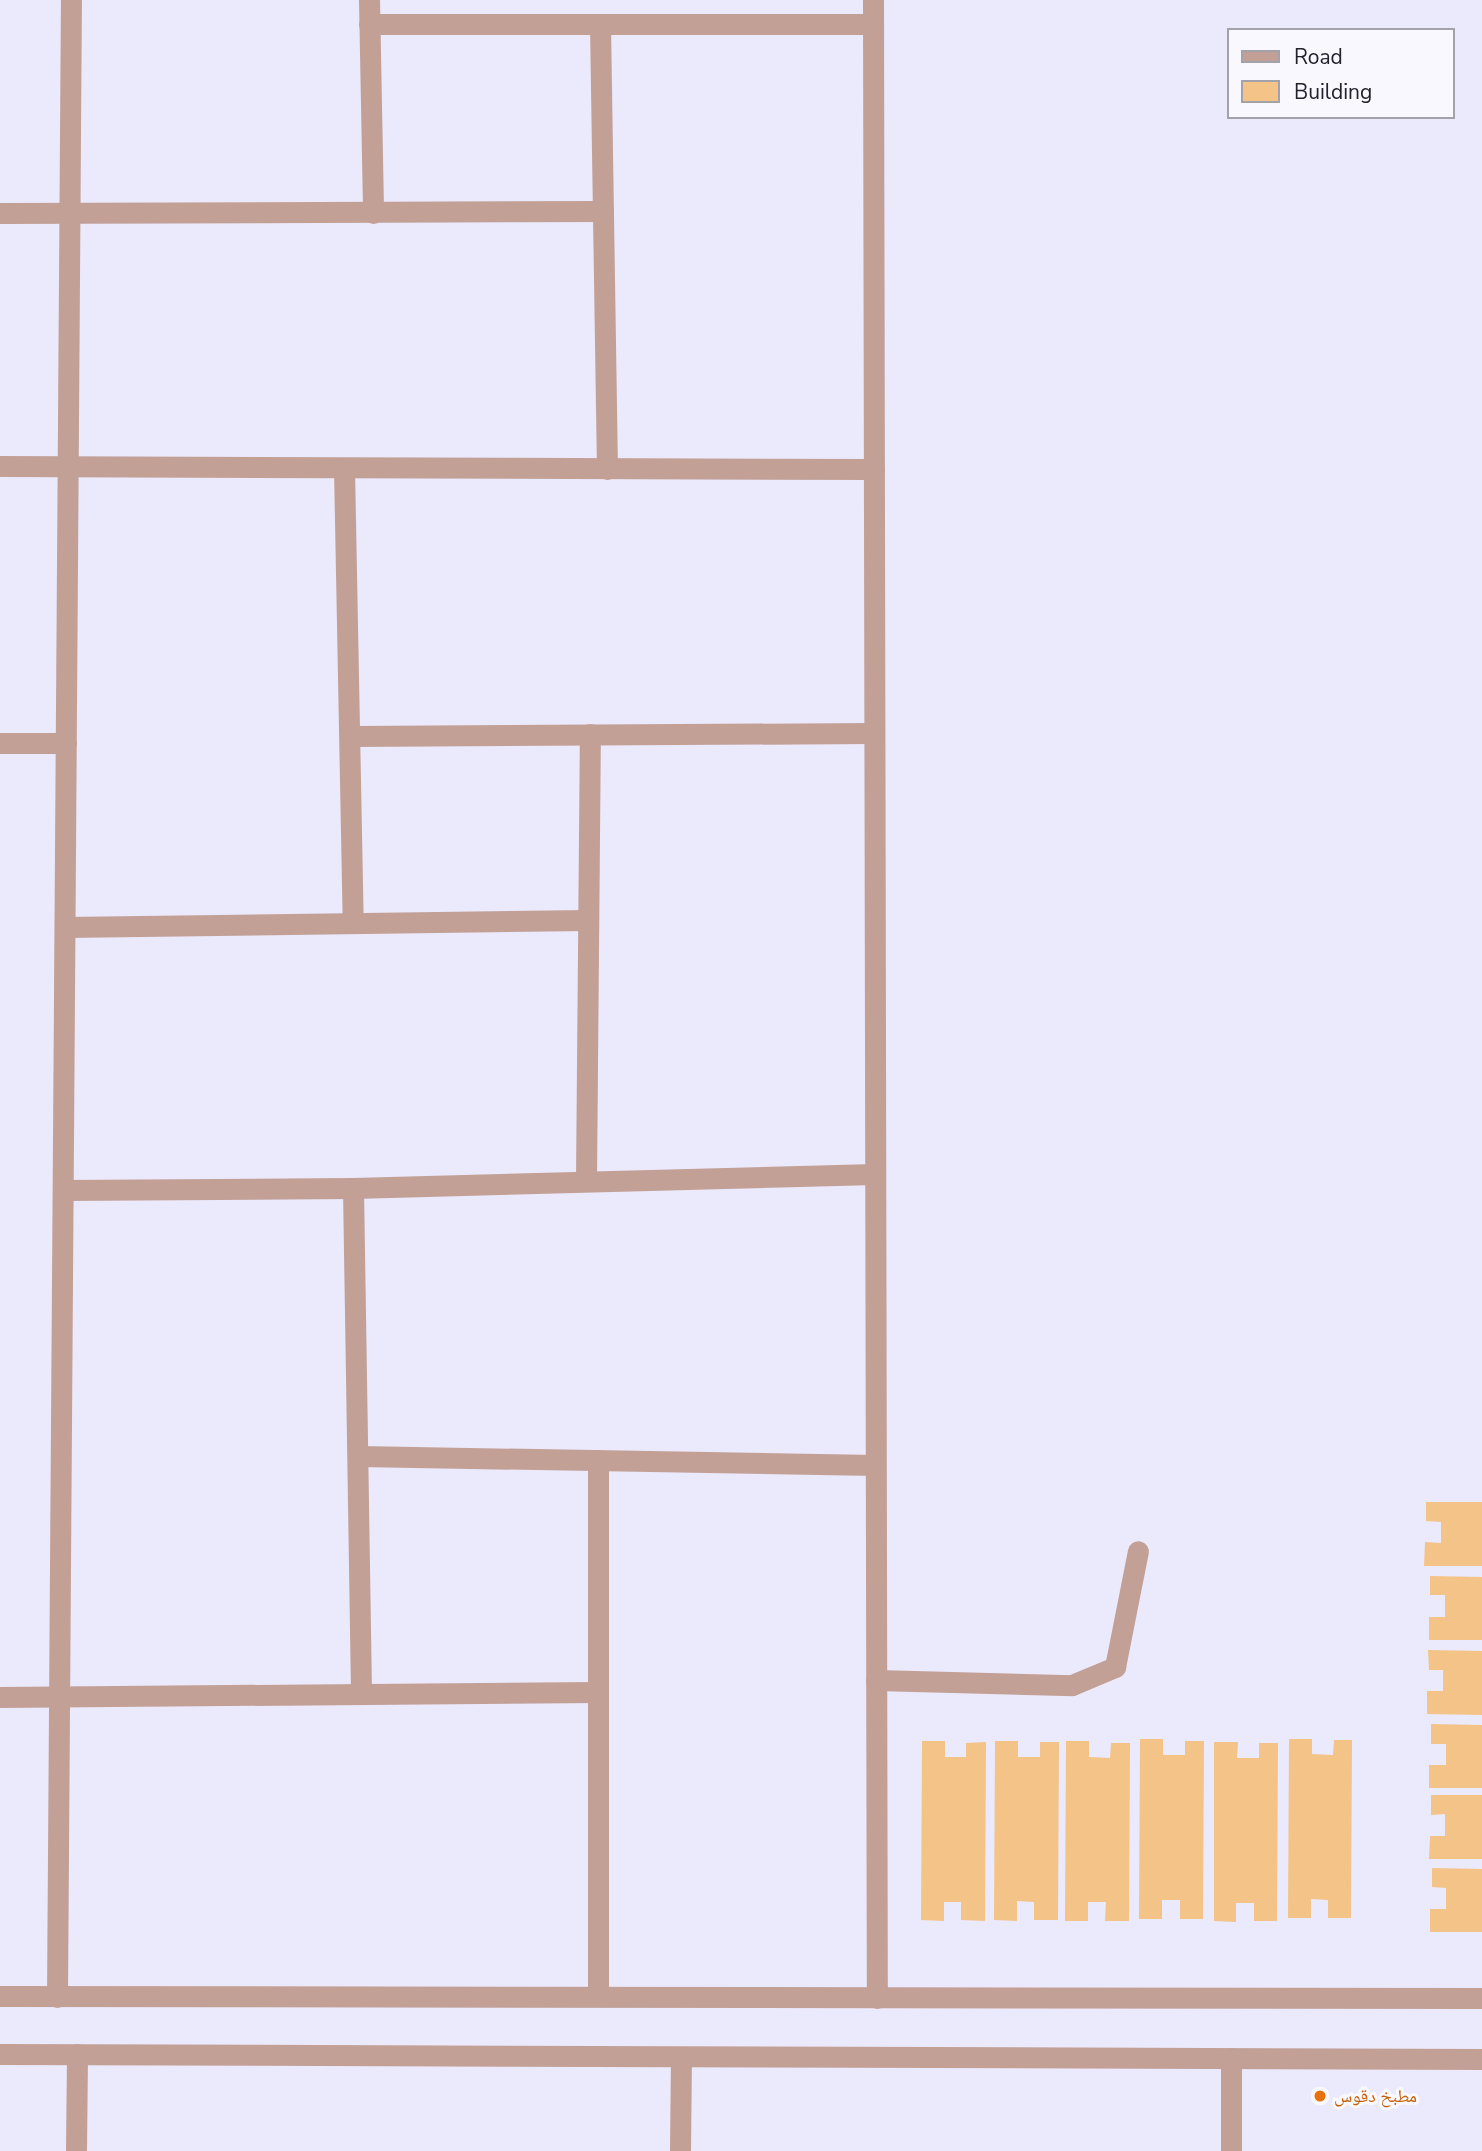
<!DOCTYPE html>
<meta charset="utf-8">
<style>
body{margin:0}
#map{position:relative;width:1482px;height:2151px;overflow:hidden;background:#ebe9fc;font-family:"Nunito Sans","Noto Naskh Arabic",sans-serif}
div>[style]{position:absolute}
.building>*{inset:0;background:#f3c387}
.minor>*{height:21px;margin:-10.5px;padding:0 10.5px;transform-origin:10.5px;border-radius:10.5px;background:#c2a096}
.dots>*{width:19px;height:19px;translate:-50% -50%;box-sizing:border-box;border:4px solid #f9f8fe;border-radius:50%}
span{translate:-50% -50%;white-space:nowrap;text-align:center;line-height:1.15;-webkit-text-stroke:6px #f9f8fe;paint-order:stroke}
.food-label{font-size:18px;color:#c56008}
.left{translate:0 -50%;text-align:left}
.legend{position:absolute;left:1227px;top:28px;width:228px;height:91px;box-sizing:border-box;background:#f9f8fe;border:2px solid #a3a2aa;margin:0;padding:9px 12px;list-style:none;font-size:21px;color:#23212c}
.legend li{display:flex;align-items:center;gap:14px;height:35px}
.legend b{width:35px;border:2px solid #a3a2aa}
</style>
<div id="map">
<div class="building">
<i style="clip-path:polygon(1426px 1502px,1482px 1502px,1482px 1566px,1424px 1566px,1425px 1542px,1441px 1543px,1441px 1522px,1426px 1521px)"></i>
<i style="clip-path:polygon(1430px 1576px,1482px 1577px,1482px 1640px,1429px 1640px,1429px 1617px,1445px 1617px,1445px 1595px,1430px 1595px)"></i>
<i style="clip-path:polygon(1428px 1650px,1482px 1651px,1482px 1715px,1427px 1714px,1427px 1691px,1443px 1691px,1443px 1670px,1429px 1670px)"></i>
<i style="clip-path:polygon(1431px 1724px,1482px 1725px,1482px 1788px,1429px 1788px,1429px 1765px,1446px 1765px,1446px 1744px,1431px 1744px)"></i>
<i style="clip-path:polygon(1140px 1739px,1163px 1739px,1163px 1755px,1185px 1755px,1185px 1741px,1204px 1741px,1203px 1919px,1180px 1919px,1180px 1900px,1162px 1900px,1162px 1919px,1139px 1919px)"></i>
<i style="clip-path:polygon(1289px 1739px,1312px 1739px,1312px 1754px,1333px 1755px,1334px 1740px,1352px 1740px,1351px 1918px,1328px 1918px,1328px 1900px,1311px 1899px,1311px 1918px,1288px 1918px)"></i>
<i style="clip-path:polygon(922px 1741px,945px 1741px,945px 1757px,966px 1757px,966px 1743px,986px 1742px,985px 1921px,961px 1920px,961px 1902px,944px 1902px,944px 1921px,921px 1920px)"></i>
<i style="clip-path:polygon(995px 1741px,1018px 1741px,1018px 1757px,1040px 1757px,1040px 1742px,1059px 1742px,1058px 1920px,1034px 1920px,1034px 1902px,1017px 1901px,1017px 1921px,994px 1920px)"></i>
<i style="clip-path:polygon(1066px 1741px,1089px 1741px,1089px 1757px,1110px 1758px,1111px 1743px,1130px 1743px,1129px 1921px,1105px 1921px,1106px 1902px,1088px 1902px,1088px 1921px,1065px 1921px)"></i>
<i style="clip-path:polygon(1214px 1742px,1238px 1742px,1237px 1758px,1259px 1758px,1259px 1743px,1278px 1743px,1277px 1921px,1254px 1921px,1254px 1903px,1236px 1903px,1236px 1922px,1214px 1921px)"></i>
<i style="clip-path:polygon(1431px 1795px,1482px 1795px,1482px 1859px,1429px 1859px,1430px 1836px,1445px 1836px,1445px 1814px,1431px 1815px)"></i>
<i style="clip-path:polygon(1432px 1868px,1482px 1869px,1482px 1932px,1430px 1932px,1430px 1909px,1446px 1909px,1446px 1888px,1432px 1887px)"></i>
</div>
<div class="minor">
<i style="left:369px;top:0;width:213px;rotate:88.9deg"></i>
<i style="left:873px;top:0;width:1998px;rotate:89.89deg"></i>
<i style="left:369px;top:24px;width:504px"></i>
<i style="left:600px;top:24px;width:445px;rotate:89.1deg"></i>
<i style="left:0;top:213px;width:603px;rotate:-0.19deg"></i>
<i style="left:0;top:466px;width:874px;rotate:0.2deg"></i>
<i style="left:344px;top:468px;width:455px;rotate:88.9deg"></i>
<i style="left:350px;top:736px;width:524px;rotate:-0.33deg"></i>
<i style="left:0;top:743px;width:66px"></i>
<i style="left:65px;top:927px;width:523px;rotate:-0.77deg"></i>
<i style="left:586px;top:1180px;width:446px;rotate:-89.5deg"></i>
<i style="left:353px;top:1188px;width:506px;rotate:89.09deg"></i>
<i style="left:63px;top:1190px;width:290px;rotate:-0.4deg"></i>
<i style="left:353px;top:1188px;width:522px;rotate:-1.54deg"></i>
<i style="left:359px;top:1456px;width:516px;rotate:1deg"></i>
<i style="left:876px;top:1680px;width:196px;rotate:1.5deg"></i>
<i style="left:1072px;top:1685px;width:47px;rotate:-22.7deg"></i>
<i style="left:1115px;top:1667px;width:118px;rotate:-78.8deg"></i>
<i style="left:0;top:1697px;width:598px;rotate:-0.48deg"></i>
<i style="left:0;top:1996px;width:1482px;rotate:0.08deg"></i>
<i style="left:598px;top:1996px;width:536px;rotate:-90deg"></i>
<i style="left:57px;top:1997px;width:1997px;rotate:-89.6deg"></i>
<i style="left:0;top:2054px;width:1482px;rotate:0.19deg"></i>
<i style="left:76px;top:2151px;width:97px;rotate:-89.4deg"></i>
<i style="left:680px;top:2151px;width:94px;rotate:-89.4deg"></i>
<i style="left:1231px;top:2151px;width:93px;rotate:-90deg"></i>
</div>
<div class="dots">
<i style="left:1320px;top:2096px;background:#e8710a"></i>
</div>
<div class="food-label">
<span class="left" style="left:1334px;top:2096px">مطبخ دقوس</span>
</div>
<ul class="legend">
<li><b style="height:9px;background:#c2a096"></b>Road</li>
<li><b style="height:19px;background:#f3c387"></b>Building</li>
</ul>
</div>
